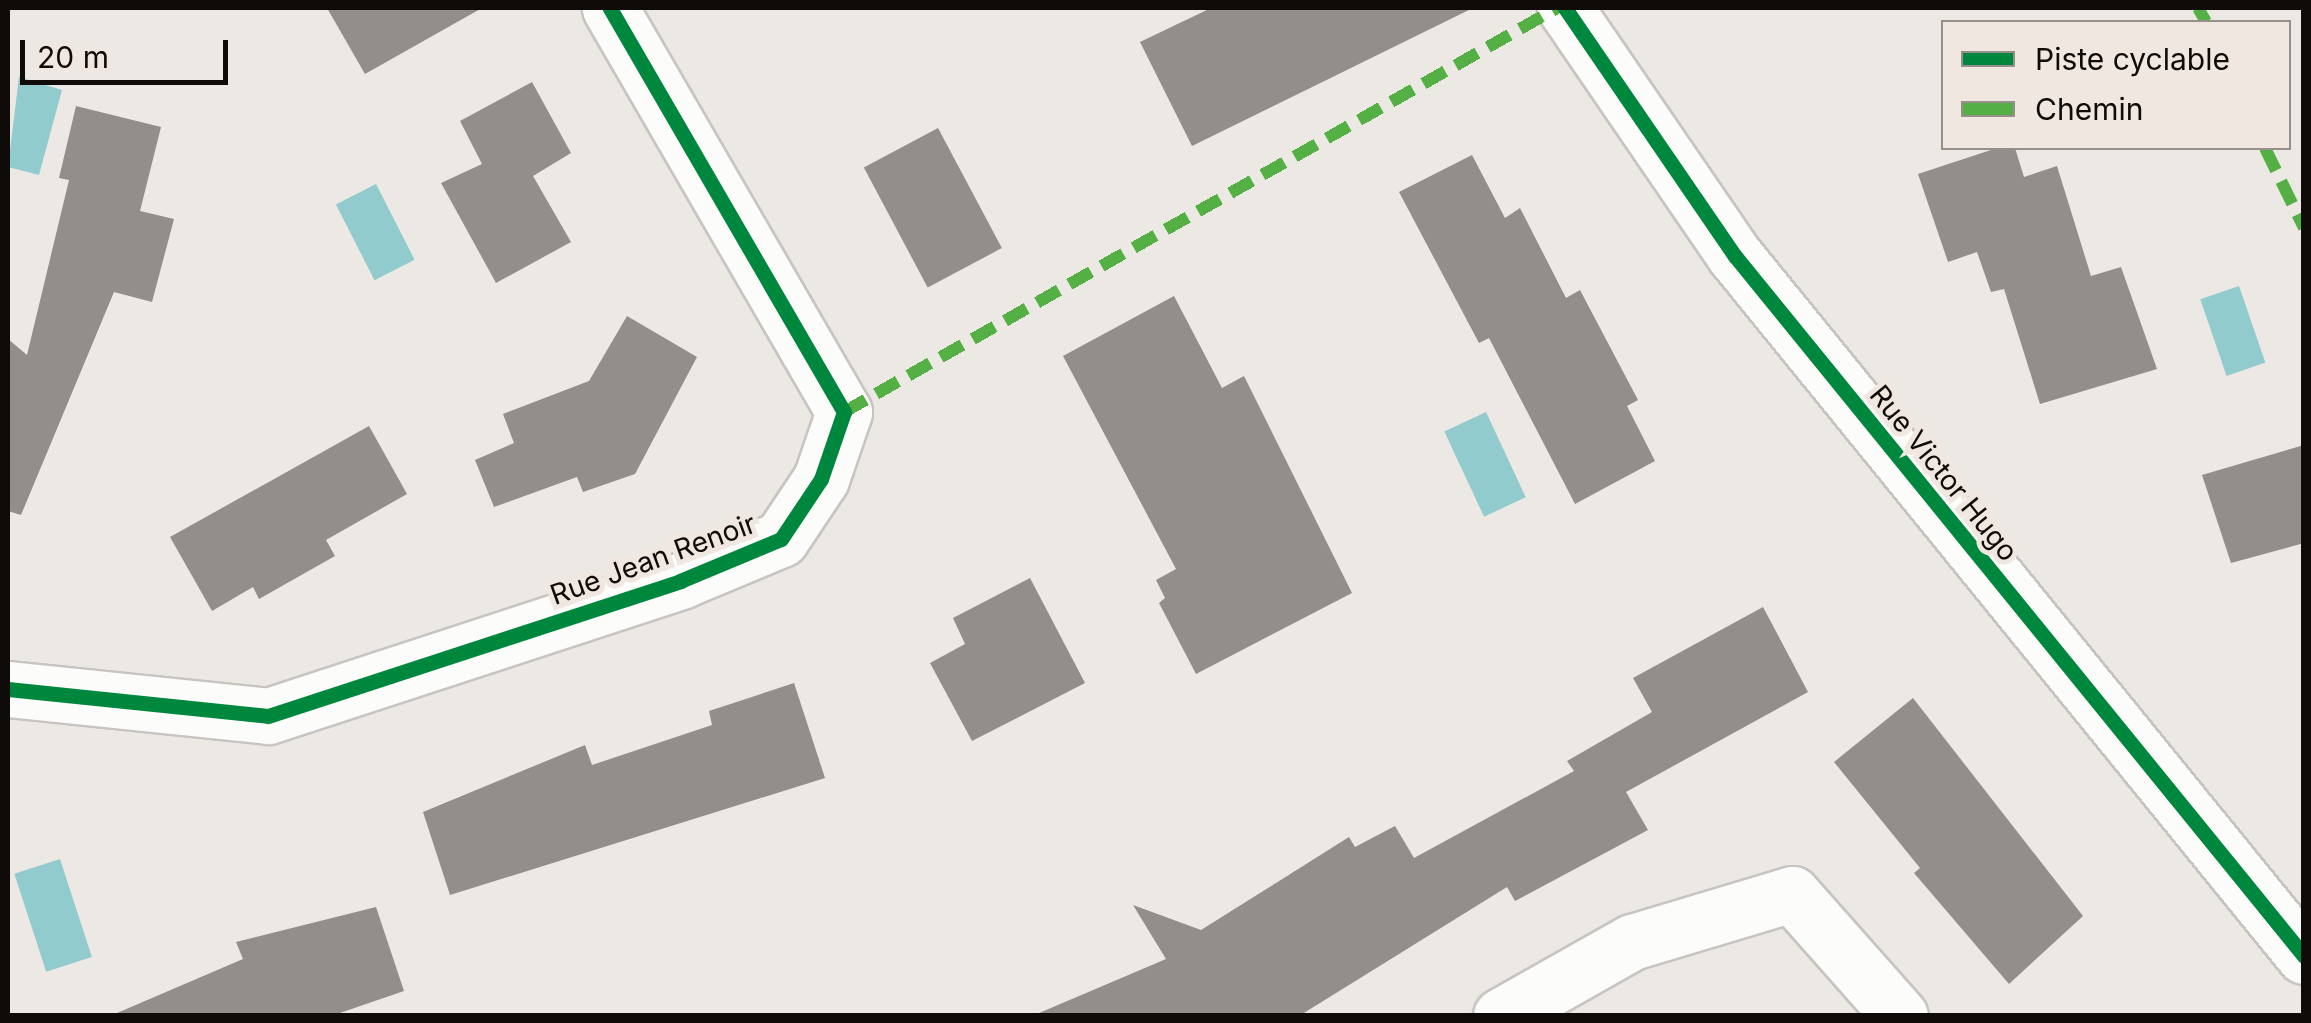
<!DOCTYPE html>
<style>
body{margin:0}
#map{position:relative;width:2311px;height:1023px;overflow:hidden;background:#ece8e4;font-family:Inter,sans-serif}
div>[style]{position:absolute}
.water>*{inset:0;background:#91cbcd;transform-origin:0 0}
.building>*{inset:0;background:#918e8b;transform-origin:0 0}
.roads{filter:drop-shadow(2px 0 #c8c4c2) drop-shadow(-2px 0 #c8c4c2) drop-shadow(0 2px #c8c4c2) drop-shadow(0 -2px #c8c4c2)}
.street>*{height:55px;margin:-27.5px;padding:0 27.5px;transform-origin:27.5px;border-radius:27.5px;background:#fcfcfb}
.quiet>*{height:12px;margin-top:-6px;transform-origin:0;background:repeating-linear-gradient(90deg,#54b044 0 25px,transparent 0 37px)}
.cycleway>*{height:15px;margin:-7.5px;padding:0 7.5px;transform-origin:7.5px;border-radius:7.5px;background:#00873e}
span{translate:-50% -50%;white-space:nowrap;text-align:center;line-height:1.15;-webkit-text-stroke:10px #f0e7e1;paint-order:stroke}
.street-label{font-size:28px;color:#0e0b09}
.frame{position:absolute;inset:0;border:10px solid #0e0b09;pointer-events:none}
.legend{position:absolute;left:1941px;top:20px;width:350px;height:130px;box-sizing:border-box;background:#f0e7e1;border:2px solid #968f8b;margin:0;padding:12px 18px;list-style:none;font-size:30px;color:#0e0b09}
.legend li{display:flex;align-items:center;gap:20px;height:50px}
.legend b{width:50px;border:2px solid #968f8b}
.scale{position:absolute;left:20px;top:40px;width:208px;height:45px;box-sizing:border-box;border:5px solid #0e0b09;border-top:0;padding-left:12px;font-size:30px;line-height:35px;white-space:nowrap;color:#0e0b09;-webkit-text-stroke:8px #f0e7e1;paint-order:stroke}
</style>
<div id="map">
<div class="water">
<i style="clip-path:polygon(19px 77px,62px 90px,39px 175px,8px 167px)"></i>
<i style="left:376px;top:184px;width:85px;height:45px;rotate:63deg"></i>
<i style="left:2239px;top:286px;width:81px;height:41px;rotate:71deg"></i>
<i style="left:1486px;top:412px;width:94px;height:46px;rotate:65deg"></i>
<i style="left:60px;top:859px;width:103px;height:48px;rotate:72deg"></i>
</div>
<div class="building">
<i style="clip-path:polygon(327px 8px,482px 8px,365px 74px)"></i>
<i style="clip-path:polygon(1211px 8px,1473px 8px,1192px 146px,1140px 42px)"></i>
<i style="clip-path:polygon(532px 82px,571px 153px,533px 176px,571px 242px,496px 283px,441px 183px,482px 164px,460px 121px)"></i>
<i style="clip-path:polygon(76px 106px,161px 127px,140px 211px,174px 219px,152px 302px,114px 292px,21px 515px,8px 511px,8px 339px,27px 355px,69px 180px,59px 178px)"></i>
<i style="left:938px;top:128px;width:136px;height:84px;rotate:62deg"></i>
<i style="clip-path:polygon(1997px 148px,2015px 148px,2024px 177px,2057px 166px,2091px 276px,2121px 267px,2157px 369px,2040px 404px,2004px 289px,1991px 292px,1977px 252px,1948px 262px,1918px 174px)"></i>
<i style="clip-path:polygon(1472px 155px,1505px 218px,1520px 208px,1566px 298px,1580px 290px,1638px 400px,1627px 406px,1655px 461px,1575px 504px,1489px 338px,1479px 343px,1399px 192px)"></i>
<i style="clip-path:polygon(1174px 296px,1222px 388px,1244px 376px,1352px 593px,1196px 674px,1159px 603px,1165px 598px,1156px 580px,1176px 569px,1063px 356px)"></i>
<i style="clip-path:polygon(627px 316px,697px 357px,635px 474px,583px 492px,577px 477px,494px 507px,475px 460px,514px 443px,503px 414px,589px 381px)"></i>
<i style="clip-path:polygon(369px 426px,407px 494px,326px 540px,335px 556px,259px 599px,253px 587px,212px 611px,170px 537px)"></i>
<i style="clip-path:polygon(2304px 445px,2304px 543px,2231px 563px,2202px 475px)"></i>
<i style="clip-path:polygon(1030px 578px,1085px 683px,972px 741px,930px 663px,965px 644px,953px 618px)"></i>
<i style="clip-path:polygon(1763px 607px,1808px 692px,1626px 792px,1648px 830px,1515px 901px,1507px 887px,1299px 1016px,1032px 1016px,1166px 959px,1133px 905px,1201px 930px,1349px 837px,1355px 847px,1395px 826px,1414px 858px,1574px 771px,1567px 761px,1652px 712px,1633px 678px)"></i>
<i style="clip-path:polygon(794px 683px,825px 778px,450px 895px,423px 812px,585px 745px,592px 765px,712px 725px,709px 711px)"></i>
<i style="clip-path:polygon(1913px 698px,2083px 916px,2009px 984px,1914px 873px,1920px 868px,1834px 762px)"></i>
<i style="clip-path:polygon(376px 907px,404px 991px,331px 1016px,110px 1016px,243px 959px,236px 942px)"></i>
</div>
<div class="roads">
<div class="street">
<i style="left:1565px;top:8px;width:301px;rotate:55.6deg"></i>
<i style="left:1735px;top:256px;width:902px;rotate:50.89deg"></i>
<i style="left:8px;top:689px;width:261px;rotate:5.9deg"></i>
<i style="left:268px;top:716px;width:434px;rotate:-18.1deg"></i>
<i style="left:680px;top:581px;width:109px;rotate:-22.6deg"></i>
<i style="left:781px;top:539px;width:72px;rotate:-56.3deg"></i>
<i style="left:821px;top:479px;width:71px;rotate:-71.1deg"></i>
<i style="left:844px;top:412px;width:467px;rotate:-120.1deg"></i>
<i style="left:1501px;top:1016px;width:150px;rotate:-29.5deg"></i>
<i style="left:1632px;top:942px;width:167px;rotate:-16.7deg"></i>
<i style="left:1792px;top:894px;width:163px;rotate:48.5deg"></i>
</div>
</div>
<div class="quiet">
<i style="left:2198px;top:8px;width:16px;rotate:60deg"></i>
<i style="left:2265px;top:148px;width:89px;rotate:64deg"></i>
<i style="left:844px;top:412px;width:820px;rotate:-29.54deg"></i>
</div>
<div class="cycleway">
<i style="left:1565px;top:8px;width:301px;rotate:55.6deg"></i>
<i style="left:1735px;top:256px;width:902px;rotate:50.89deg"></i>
<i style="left:8px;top:689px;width:261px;rotate:5.9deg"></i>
<i style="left:268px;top:716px;width:434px;rotate:-18.1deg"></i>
<i style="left:680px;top:581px;width:109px;rotate:-22.6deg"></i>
<i style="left:781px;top:539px;width:72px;rotate:-56.3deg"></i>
<i style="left:821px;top:479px;width:71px;rotate:-71.1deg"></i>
<i style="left:844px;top:412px;width:467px;rotate:-120.1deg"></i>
</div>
<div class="street-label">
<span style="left:1944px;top:473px;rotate:51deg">Rue Victor Hugo</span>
<span style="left:653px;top:559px;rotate:-20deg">Rue Jean Renoir</span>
</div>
<div class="frame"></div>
<ul class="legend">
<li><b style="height:12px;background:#00873e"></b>Piste cyclable</li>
<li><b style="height:12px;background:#54b044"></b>Chemin</li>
</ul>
<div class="scale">20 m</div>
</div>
